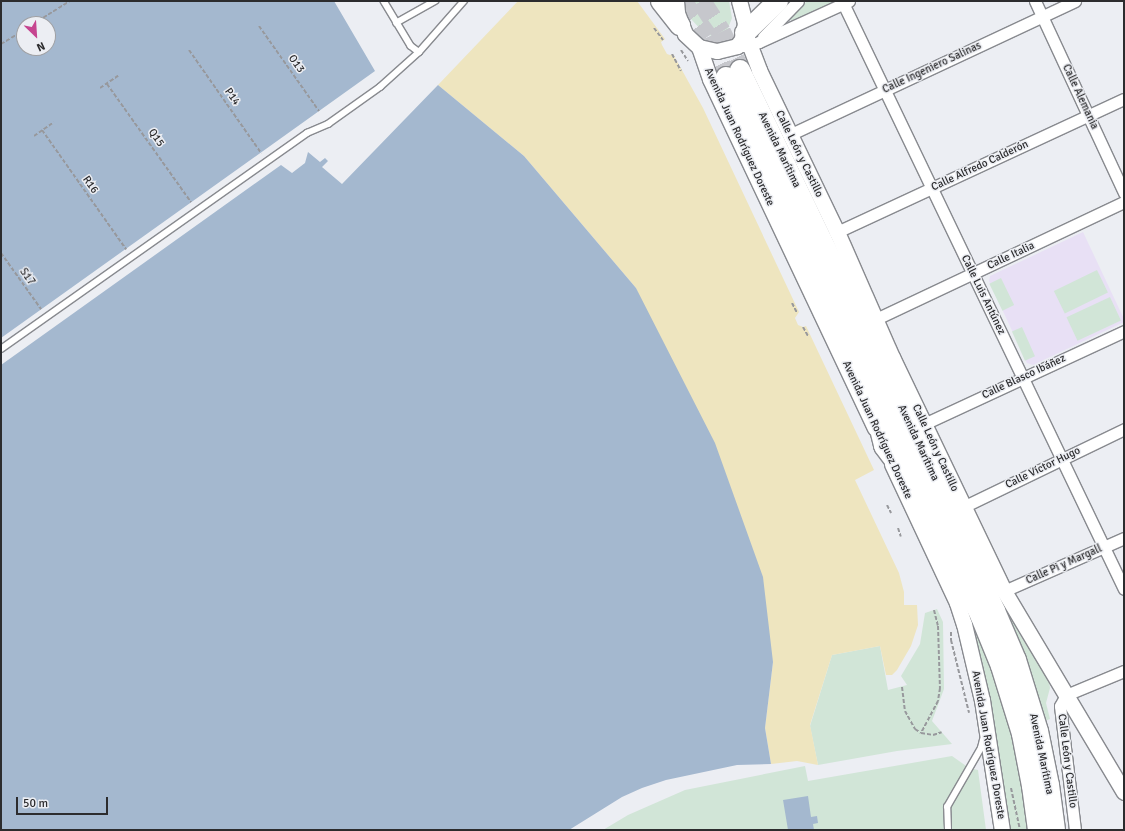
<!DOCTYPE html>
<meta charset="utf-8">
<style>
body{margin:0}
#map{position:relative;width:1125px;height:831px;overflow:hidden;background:#eceef3;font-family:Signika,sans-serif}
div>[style]{position:absolute}
.education>*{inset:0;background:#e8e0f5}
.green>*{inset:0;background:#d1e5d7;transform-origin:0 0}
.sand>*{inset:0;background:#eee5bf}
.water>*{inset:0;background:#a4b8cf}
.highway-tunnel>*{height:20px;margin-top:-10px;transform-origin:0;background:repeating-linear-gradient(90deg,#c6c7cc 0 20px,transparent 0 30px)}
.path>*{height:2px;margin-top:-1px;transform-origin:0;background:repeating-linear-gradient(90deg,#97989c 0 4px,transparent 0 6px)}
.roads{filter:drop-shadow(1px 0 #888a8f) drop-shadow(-1px 0 #888a8f) drop-shadow(0 1px #888a8f) drop-shadow(0 -1px #888a8f)}
.lane>*{height:5.5px;margin:-2.75px;padding:0 2.75px;transform-origin:2.75px;border-radius:2.75px;background:#fff}
.street>*{height:11px;margin:-5.5px;padding:0 5.5px;transform-origin:5.5px;border-radius:5.5px;background:#fff}
.secondary>*{height:15px;margin:-7.5px;padding:0 7.5px;transform-origin:7.5px;border-radius:7.5px;background:#fff}
.highway>*{height:20px;margin:-10px;padding:0 10px;transform-origin:10px;border-radius:10px;background:#fff}
span{translate:-50% -50%;white-space:nowrap;text-align:center;line-height:1.15;-webkit-text-stroke:3px #eceef3;paint-order:stroke}
.street-label{font-size:11px;color:#2c2c2e}
.frame{position:absolute;inset:0;border:2px solid #2c2c2e;pointer-events:none}
.north{position:absolute;left:16px;top:16px;width:40px;height:40px;box-sizing:border-box;background:#eceef3;border:1px solid #9fa0a4;border-radius:50%;rotate:155deg;font-size:11px;font-weight:700;line-height:16px;text-align:center;color:#2c2c2e}
.north::after{content:'';display:block;margin:auto;width:14px;height:18px;background:#c64590;clip-path:polygon(50% 0,100% 100%,50% 72%,0 100%)}
.scale{position:absolute;left:16px;top:797px;width:92px;height:18px;box-sizing:border-box;border:2px solid #2c2c2e;border-top:0;padding-left:5px;font-size:12px;line-height:14px;white-space:nowrap;color:#2c2c2e;-webkit-text-stroke:3px #eceef3;paint-order:stroke}
</style>
<div id="map">
<div class="education">
<i style="clip-path:polygon(1083px 232px,1124px 319px,1124px 322px,1033px 365px,1027px 363px,989px 281px,990px 276px)"></i>
</div>
<div class="green">
<i style="clip-path:polygon(687px 1px,729px 1px,732px 18px,727px 31px,719px 37px,714px 37px,704px 33px,691px 19px)"></i>
<i style="clip-path:polygon(807px 1px,836px 1px,792px 22px,790px 18px)"></i>
<i style="left:1097px;top:270px;width:25px;height:48px;rotate:64deg"></i>
<i style="left:1001px;top:278px;width:30px;height:13px;rotate:64deg"></i>
<i style="left:1110px;top:297px;width:26px;height:48px;rotate:65deg"></i>
<i style="left:1022px;top:327px;width:32px;height:11px;rotate:66deg"></i>
<i style="clip-path:polygon(971px 534px,1017px 630px,1049px 681px,1050px 688px,1046px 703px,1050px 719px,1042px 722px)"></i>
<i style="clip-path:polygon(939px 549px,975px 621px,1014px 730px,1029px 830px,1009px 830px,995px 731px,983px 669px,978px 650px)"></i>
<i style="clip-path:polygon(937px 609px,943px 622px,944px 689px,932px 721px,952px 744px,897px 751px,818px 765px,810px 726px,832px 655px,880px 646px,888px 690px,907px 685px,901px 676px,920px 644px,925px 613px)"></i>
<i style="clip-path:polygon(952px 756px,969px 768px,978px 770px,986px 830px,603px 830px,628px 815px,685px 790px,805px 766px,808px 781px)"></i>
</div>
<div class="sand">
<i style="clip-path:polygon(518px 1px,637px 1px,665px 39px,661px 42px,662px 45px,667px 54px,670px 55px,673px 54px,703px 108px,799px 312px,795px 318px,798px 325px,803px 327px,806px 326px,874px 470px,855px 480px,899px 573px,904px 592px,904px 605px,917px 605px,918px 625px,911px 646px,897px 670px,892px 675px,886px 675px,880px 646px,832px 655px,810px 725px,818px 765px,797px 761px,771px 764px,765px 728px,773px 662px,636px 288px,524px 156px,438px 85px)"></i>
</div>
<div class="water">
<i style="clip-path:polygon(evenodd,1px 1px,334px 1px,375px 71px,1px 338px,1px 1px,24px 24px,48px 24px,48px 48px,24px 48px,24px 24px)"></i>
<i style="clip-path:polygon(438px 85px,524px 156px,636px 288px,715px 443px,763px 577px,773px 662px,765px 728px,771px 764px,737px 765px,666px 780px,642px 788px,622px 797px,569px 830px,1px 830px,1px 365px,281px 165px,292px 173px,305px 163px,308px 152px,320px 162px,325px 158px,328px 161px,322px 167px,342px 184px)"></i>
<i style="clip-path:polygon(808px 796px,811px 817px,817px 816px,818px 823px,813px 824px,814px 830px,788px 830px,783px 800px)"></i>
</div>
<div class="highway-tunnel">
<i style="left:682px;top:1px;width:44px;rotate:54.2deg"></i>
<i style="left:708px;top:37px;width:44px;rotate:65.8deg"></i>
<i style="left:701px;top:1px;width:37px;rotate:57deg"></i>
<i style="left:721px;top:32px;width:42px;rotate:63.4deg"></i>
</div>
<div class="path">
<i style="left:33px;top:24px;width:44px;rotate:-31.9deg"></i>
<i style="left:259px;top:26px;width:104px;rotate:54.8deg"></i>
<i style="left:654px;top:28px;width:15px;rotate:53deg"></i>
<i style="left:1px;top:44px;width:27px;rotate:-31deg"></i>
<i style="left:189px;top:50px;width:126px;rotate:55deg"></i>
<i style="left:681px;top:50px;width:13px;rotate:58deg"></i>
<i style="left:672px;top:54px;width:19px;rotate:62deg"></i>
<i style="left:107px;top:84px;width:145px;rotate:54.6deg"></i>
<i style="left:100px;top:88px;width:22px;rotate:-34deg"></i>
<i style="left:42px;top:130px;width:146px;rotate:54.8deg"></i>
<i style="left:34px;top:136px;width:24px;rotate:-35deg"></i>
<i style="left:1px;top:253px;width:69px;rotate:54.5deg"></i>
<i style="left:792px;top:303px;width:11px;rotate:63deg"></i>
<i style="left:803px;top:327px;width:10px;rotate:61deg"></i>
<i style="left:887px;top:505px;width:9px;rotate:63deg"></i>
<i style="left:898px;top:528px;width:9px;rotate:72deg"></i>
<i style="left:934px;top:610px;width:16px;rotate:76deg"></i>
<i style="left:938px;top:626px;width:62px;rotate:88.2deg"></i>
<i style="left:940px;top:688px;width:13px;rotate:99deg"></i>
<i style="left:938px;top:701px;width:36px;rotate:118deg"></i>
<i style="left:921px;top:733px;width:12px;rotate:9deg"></i>
<i style="left:933px;top:735px;width:9px;rotate:-18deg"></i>
<i style="left:951px;top:632px;width:8px;rotate:90deg"></i>
<i style="left:951px;top:640px;width:75px;rotate:76.1deg"></i>
<i style="left:902px;top:687px;width:24px;rotate:83deg"></i>
<i style="left:905px;top:711px;width:21px;rotate:61deg"></i>
<i style="left:915px;top:729px;width:7px;rotate:34deg"></i>
<i style="left:1011px;top:788px;width:43px;rotate:77.9deg"></i>
</div>
<div class="roads">
<div class="lane">
<i style="left:384px;top:1px;width:52px;rotate:59deg"></i>
<i style="left:411px;top:46px;width:10px;rotate:37deg"></i>
<i style="left:396px;top:23px;width:45px;rotate:-29.4deg"></i>
<i style="left:1px;top:349px;width:375px;rotate:-35.2deg"></i>
<i style="left:307px;top:133px;width:23px;rotate:-23deg"></i>
<i style="left:328px;top:124px;width:64px;rotate:-35.4deg"></i>
<i style="left:380px;top:87px;width:52px;rotate:-41.9deg"></i>
<i style="left:419px;top:52px;width:68px;rotate:-48.6deg"></i>
<i style="left:948px;top:830px;width:23px;rotate:-92deg"></i>
<i style="left:947px;top:807px;width:68px;rotate:-60deg"></i>
<i style="left:981px;top:748px;width:8px;rotate:-76deg"></i>
</div>
<div class="street">
<i style="left:842px;top:1px;width:652px;rotate:64.38deg"></i>
<i style="left:1035px;top:1px;width:212px;rotate:65.1deg"></i>
<i style="left:763px;top:37px;width:50px;rotate:-45.8deg"></i>
<i style="left:743px;top:46px;width:6px"></i>
<i style="left:749px;top:46px;width:11px;rotate:-22deg"></i>
<i style="left:759px;top:42px;width:99px;rotate:-24.5deg"></i>
<i style="left:789px;top:135px;width:316px;rotate:-25.1deg"></i>
<i style="left:837px;top:232px;width:316px;rotate:-24.9deg"></i>
<i style="left:876px;top:319px;width:274px;rotate:-25.3deg"></i>
<i style="left:924px;top:424px;width:221px;rotate:-24.9deg"></i>
<i style="left:963px;top:507px;width:179px;rotate:-25.8deg"></i>
<i style="left:1004px;top:591px;width:131px;rotate:-23.8deg"></i>
<i style="left:1075px;top:830px;width:125px;rotate:-96.9deg"></i>
<i style="left:1060px;top:706px;width:13px;rotate:-61deg"></i>
<i style="left:1066px;top:695px;width:63px;rotate:-22.5deg"></i>
</div>
<div class="secondary">
<i style="left:676px;top:1px;width:12px;rotate:85deg"></i>
<i style="left:677px;top:13px;width:22px;rotate:69deg"></i>
<i style="left:685px;top:34px;width:19px;rotate:43deg"></i>
<i style="left:699px;top:47px;width:18px;rotate:13deg"></i>
<i style="left:717px;top:51px;width:21px;rotate:-14deg"></i>
<i style="left:737px;top:46px;width:9px;rotate:-54deg"></i>
<i style="left:742px;top:39px;width:16px;rotate:-79deg"></i>
<i style="left:745px;top:23px;width:23px;rotate:-105deg"></i>
<i style="left:745px;top:33px;width:40px;rotate:69deg"></i>
<i style="left:759px;top:70px;width:180px;rotate:64.3deg"></i>
<i style="left:837px;top:232px;width:137px;rotate:66.3deg"></i>
<i style="left:892px;top:357px;width:259px;rotate:64.4deg"></i>
<i style="left:1004px;top:591px;width:234px;rotate:59.2deg"></i>
<i style="left:699px;top:47px;width:34px;rotate:71deg"></i>
<i style="left:710px;top:79px;width:386px;rotate:64.7deg"></i>
<i style="left:892px;top:464px;width:153px;rotate:64.9deg"></i>
<i style="left:957px;top:603px;width:22px;rotate:72deg"></i>
<i style="left:964px;top:624px;width:78px;rotate:76.7deg"></i>
<i style="left:982px;top:700px;width:132px;rotate:81.3deg"></i>
</div>
<div class="highway">
<i style="left:661px;top:1px;width:31px;rotate:52deg"></i>
<i style="left:745px;top:33px;width:46px;rotate:-44.1deg"></i>
<i style="left:740px;top:70px;width:325px;rotate:64.3deg"></i>
<i style="left:881px;top:363px;width:273px;rotate:65.3deg"></i>
<i style="left:995px;top:611px;width:53px;rotate:66.8deg"></i>
<i style="left:1016px;top:660px;width:74px;rotate:72.8deg"></i>
<i style="left:1038px;top:731px;width:55px;rotate:78.5deg"></i>
<i style="left:1049px;top:785px;width:45px;rotate:82.4deg"></i>
<i style="left:726px;top:77px;width:597px;rotate:64.72deg"></i>
<i style="left:981px;top:617px;width:53px;rotate:67.8deg"></i>
<i style="left:1001px;top:666px;width:71px;rotate:72.8deg"></i>
<i style="left:1022px;top:734px;width:53px;rotate:79.1deg"></i>
<i style="left:1032px;top:786px;width:44px;rotate:82.2deg"></i>
<i style="left:876px;top:413px;width:34px;rotate:76deg"></i>
<i style="left:884px;top:446px;width:35px;rotate:53deg"></i>
</div>
</div>
<div class="street-label">
<span style="left:296px;top:64px;rotate:55deg">O13</span>
<span style="left:932px;top:68px;rotate:-25deg">Calle Ingeniero Salinas</span>
<span style="left:232px;top:97px;rotate:55deg">P14</span>
<span style="left:1080px;top:97px;rotate:65deg">Calle Alemania</span>
<span style="left:739px;top:137px;rotate:65deg">Avenida Juan Rodríguez Doreste</span>
<span style="left:156px;top:138px;rotate:55deg">Q15</span>
<span style="left:779px;top:150px;rotate:64deg">Avenida Marítima</span>
<span style="left:799px;top:154px;rotate:64deg">Calle León y Castillo</span>
<span style="left:980px;top:166px;rotate:-25deg">Calle Alfredo Calderón</span>
<span style="left:90px;top:185px;rotate:55deg">R16</span>
<span style="left:1011px;top:256px;rotate:-25deg">Calle Italia</span>
<span style="left:27px;top:277px;rotate:55deg">S17</span>
<span style="left:983px;top:295px;rotate:64deg">Calle Luis Antúnez</span>
<span style="left:1024px;top:377px;rotate:-25deg">Calle Blasco Ibáñez</span>
<span style="left:877px;top:430px;rotate:65deg">Avenida Juan Rodríguez Doreste</span>
<span style="left:918px;top:443px;rotate:65deg">Avenida Marítima</span>
<span style="left:935px;top:448px;rotate:65deg">Calle León y Castillo</span>
<span style="left:1043px;top:468px;rotate:-26deg">Calle Víctor Hugo</span>
<span style="left:1064px;top:565px;rotate:-24deg">Calle Pi y Margall</span>
<span style="left:988px;top:745px;rotate:80deg">Avenida Juan Rodríguez Doreste</span>
<span style="left:1041px;top:754px;rotate:78deg">Avenida Marítima</span>
<span style="left:1067px;top:761px;rotate:83deg">Calle León y Castillo</span>
</div>
<div class="frame"></div>
<div class="north">N</div>
<div class="scale">50 m</div>
</div>
